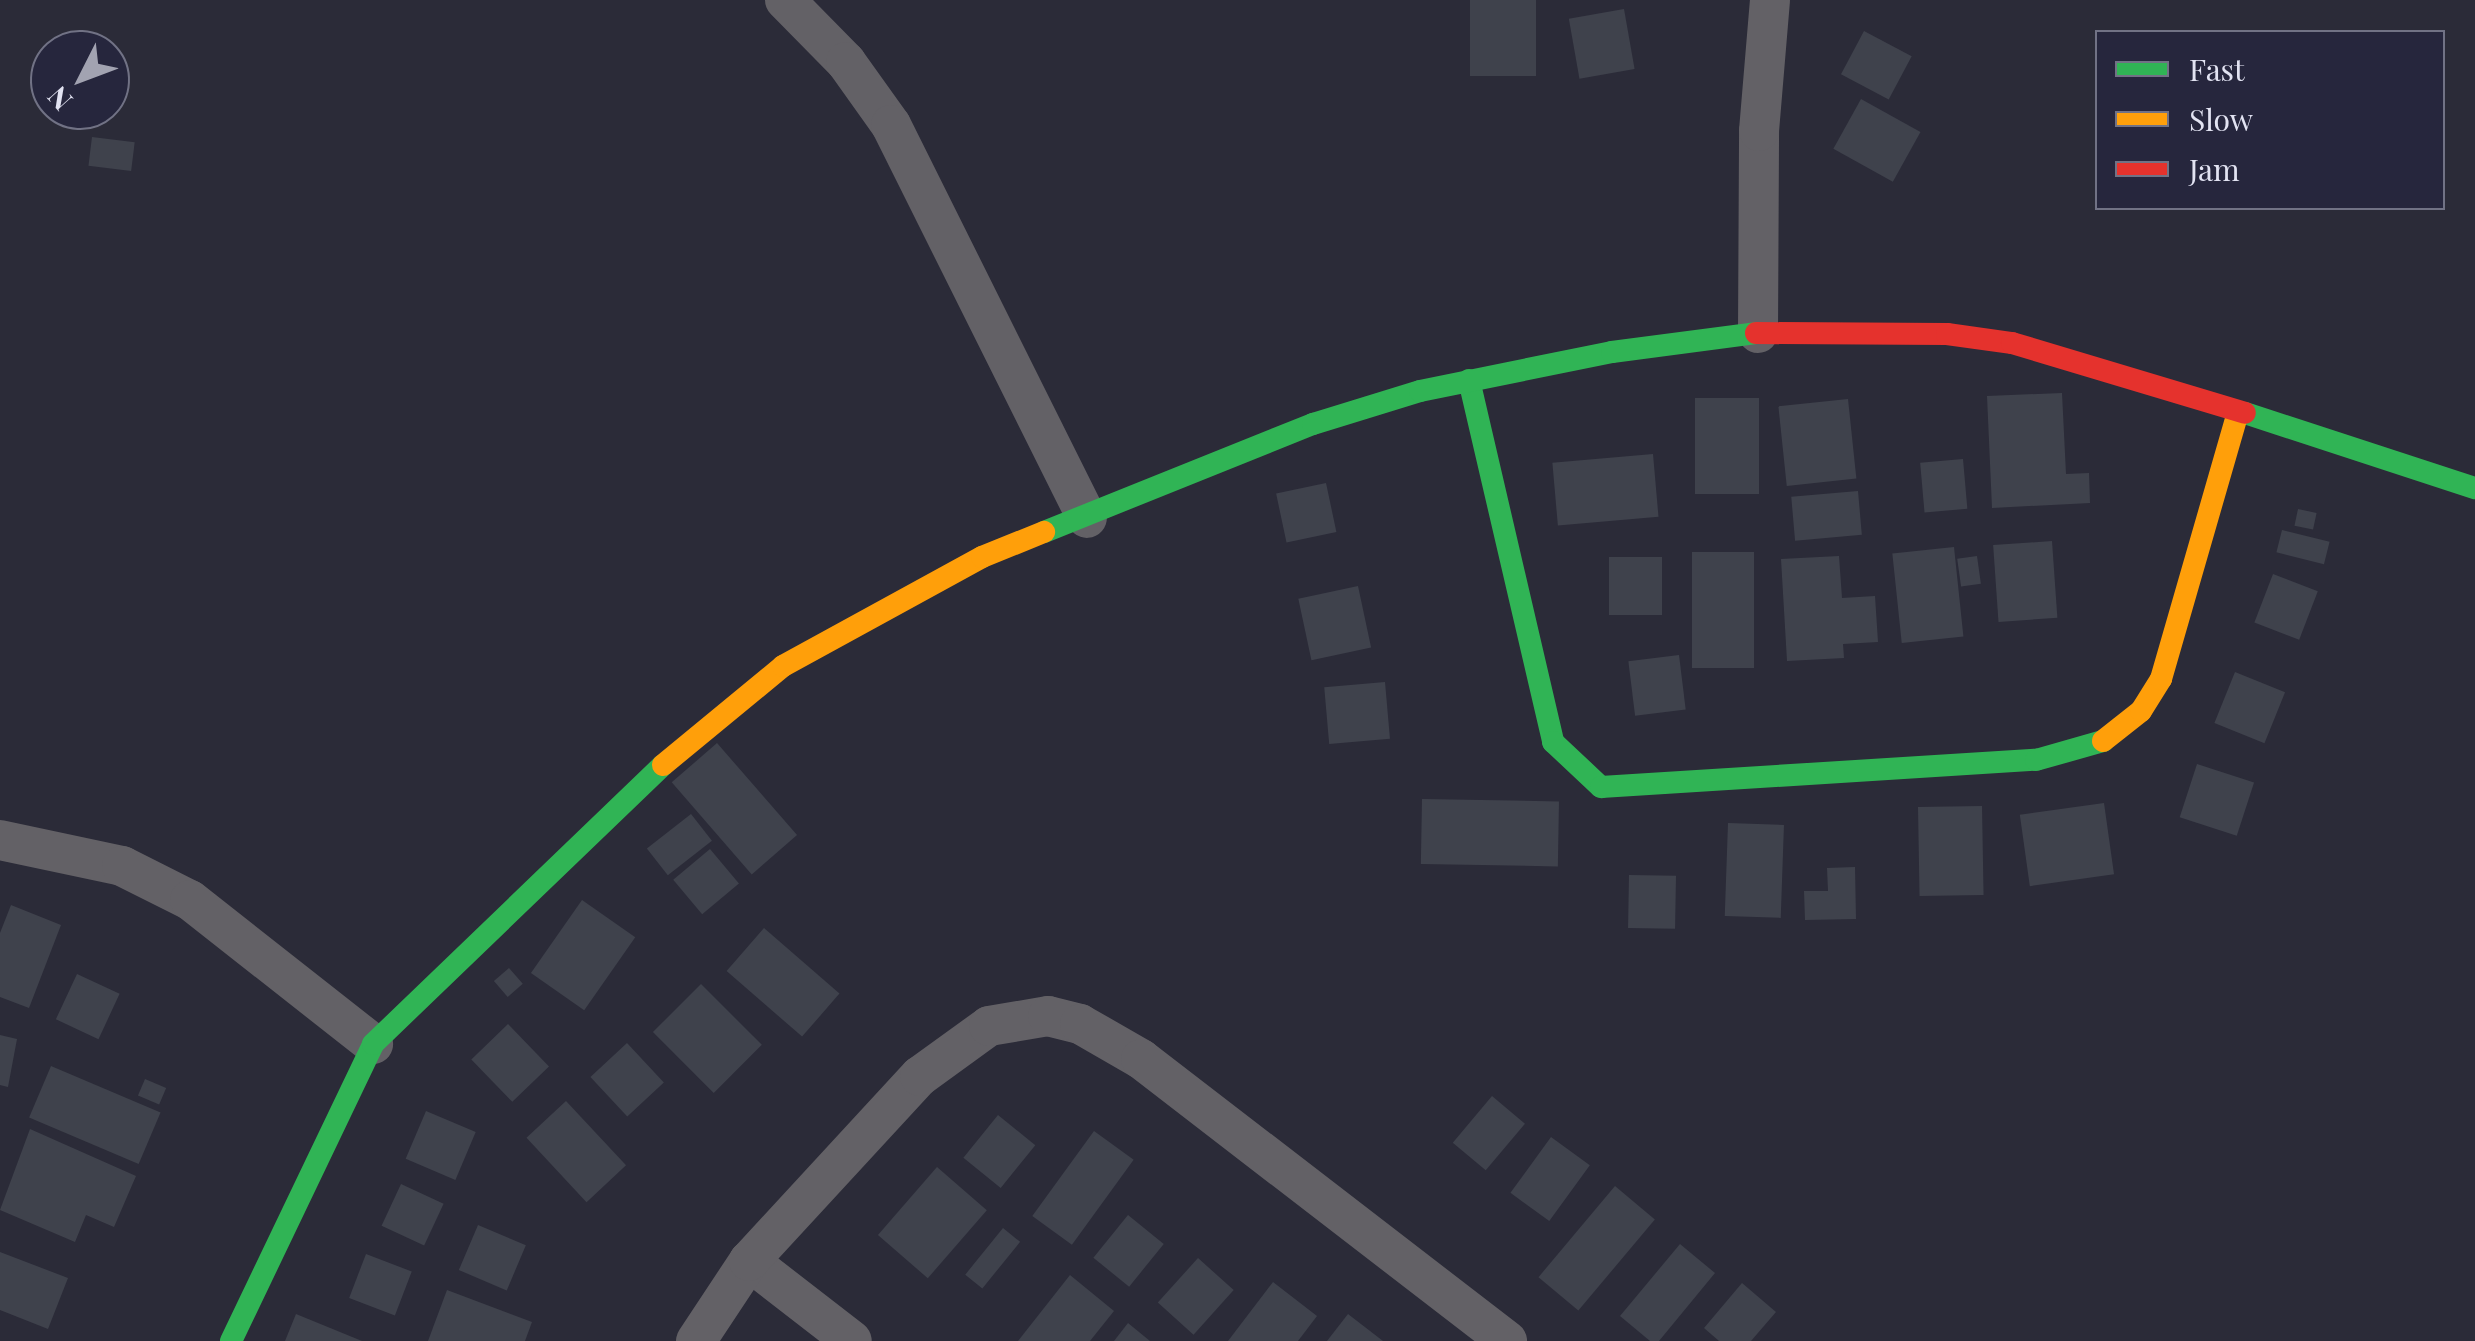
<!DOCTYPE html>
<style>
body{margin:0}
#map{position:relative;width:2475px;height:1341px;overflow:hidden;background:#2b2b38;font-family:"Playfair Display",serif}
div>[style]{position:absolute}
.building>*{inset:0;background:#3f424c;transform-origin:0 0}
.street>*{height:40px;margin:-20px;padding:0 20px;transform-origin:20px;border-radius:20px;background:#636166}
.fast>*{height:22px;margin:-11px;padding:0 11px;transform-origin:11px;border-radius:11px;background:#30b455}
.slow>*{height:22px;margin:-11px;padding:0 11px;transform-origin:11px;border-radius:11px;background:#ff9f0a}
.jam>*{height:22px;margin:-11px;padding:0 11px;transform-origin:11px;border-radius:11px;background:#e5322d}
span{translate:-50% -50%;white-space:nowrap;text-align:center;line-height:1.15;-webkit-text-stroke:9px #26263d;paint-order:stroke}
.legend{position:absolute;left:2095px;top:30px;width:350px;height:180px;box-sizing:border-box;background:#26263d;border:2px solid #717285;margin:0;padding:12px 18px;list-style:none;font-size:30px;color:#e2e3f2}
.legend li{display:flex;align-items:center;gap:20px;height:50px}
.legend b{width:50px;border:2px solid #717285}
.north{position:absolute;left:30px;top:30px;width:100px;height:100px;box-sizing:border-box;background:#26263d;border:2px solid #717285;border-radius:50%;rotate:228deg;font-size:28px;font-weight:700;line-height:40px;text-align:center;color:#e2e3f2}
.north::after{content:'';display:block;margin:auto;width:35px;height:45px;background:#a2a3b1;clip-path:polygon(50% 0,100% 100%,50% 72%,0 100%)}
</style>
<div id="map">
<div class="building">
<i style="left:1470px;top:0;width:66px;height:76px"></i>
<i style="left:1624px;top:9px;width:61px;height:56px;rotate:80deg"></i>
<i style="left:1864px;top:31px;width:54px;height:49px;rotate:28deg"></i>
<i style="left:1861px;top:99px;width:68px;height:57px;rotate:29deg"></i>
<i style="left:92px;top:137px;width:43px;height:29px;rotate:7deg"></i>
<i style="clip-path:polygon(2062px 393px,2066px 474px,2089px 473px,2090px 503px,1992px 508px,1987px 396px)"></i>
<i style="left:1695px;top:398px;width:64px;height:96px"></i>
<i style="left:1848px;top:399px;width:80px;height:70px;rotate:84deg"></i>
<i style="left:1653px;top:454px;width:63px;height:101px;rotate:85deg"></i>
<i style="left:1963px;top:459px;width:50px;height:43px;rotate:85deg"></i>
<i style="left:1326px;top:483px;width:50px;height:51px;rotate:78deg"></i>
<i style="left:1858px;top:491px;width:44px;height:67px;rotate:85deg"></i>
<i style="left:2298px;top:509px;width:19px;height:17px;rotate:12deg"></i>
<i style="left:2282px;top:530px;width:49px;height:23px;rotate:14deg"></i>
<i style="left:2052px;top:541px;width:77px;height:59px;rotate:86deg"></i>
<i style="left:1954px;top:547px;width:90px;height:62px;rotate:84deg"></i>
<i style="left:1692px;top:552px;width:62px;height:116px"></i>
<i style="clip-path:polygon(1839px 556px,1842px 598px,1875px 596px,1878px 642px,1843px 644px,1844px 658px,1787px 661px,1781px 559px)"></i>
<i style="left:1977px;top:556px;width:28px;height:20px;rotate:82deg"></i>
<i style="left:1609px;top:557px;width:53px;height:58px"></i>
<i style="left:2273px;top:574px;width:48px;height:52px;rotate:21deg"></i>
<i style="left:1358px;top:586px;width:63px;height:61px;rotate:78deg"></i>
<i style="left:1679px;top:655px;width:55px;height:51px;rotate:83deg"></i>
<i style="left:2235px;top:672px;width:54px;height:55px;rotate:22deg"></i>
<i style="left:1385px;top:682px;width:57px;height:61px;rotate:85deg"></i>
<i style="left:717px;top:743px;width:122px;height:60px;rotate:49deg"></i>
<i style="left:2197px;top:764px;width:60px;height:56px;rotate:18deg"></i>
<i style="left:1422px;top:799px;width:137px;height:65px;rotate:1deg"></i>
<i style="left:2104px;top:803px;width:72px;height:85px;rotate:82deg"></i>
<i style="left:1982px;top:806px;width:89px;height:64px;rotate:89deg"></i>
<i style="left:691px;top:814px;width:34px;height:56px;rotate:52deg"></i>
<i style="left:1728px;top:823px;width:56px;height:93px;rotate:2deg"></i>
<i style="left:710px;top:849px;width:45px;height:48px;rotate:50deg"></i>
<i style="clip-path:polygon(1855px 867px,1856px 919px,1805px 920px,1804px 891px,1828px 891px,1827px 868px)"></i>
<i style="left:1629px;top:875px;width:47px;height:53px;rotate:1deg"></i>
<i style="left:582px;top:900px;width:65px;height:89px;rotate:35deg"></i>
<i style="clip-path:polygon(11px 905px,61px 925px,29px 1008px,0 997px,0 933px)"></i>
<i style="left:764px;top:928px;width:100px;height:57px;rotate:41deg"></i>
<i style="left:509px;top:968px;width:21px;height:20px;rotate:49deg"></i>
<i style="left:77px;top:974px;width:47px;height:50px;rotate:25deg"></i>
<i style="left:701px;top:984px;width:86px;height:68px;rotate:45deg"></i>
<i style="left:508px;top:1024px;width:59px;height:51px;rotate:46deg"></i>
<i style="clip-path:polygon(0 1035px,17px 1039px,8px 1087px,0 1085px)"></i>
<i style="left:627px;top:1043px;width:54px;height:50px;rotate:47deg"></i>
<i style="left:51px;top:1066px;width:119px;height:56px;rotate:23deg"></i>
<i style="left:145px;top:1079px;width:23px;height:18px;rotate:23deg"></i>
<i style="left:1492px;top:1096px;width:43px;height:61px;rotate:40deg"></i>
<i style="left:566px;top:1101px;width:88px;height:54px;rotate:47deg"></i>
<i style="left:426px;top:1111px;width:54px;height:52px;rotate:23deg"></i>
<i style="left:998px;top:1115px;width:48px;height:55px;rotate:39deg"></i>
<i style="clip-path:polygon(30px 1129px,136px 1176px,114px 1227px,86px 1215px,75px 1242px,0 1210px)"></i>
<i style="left:1094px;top:1131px;width:49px;height:105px;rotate:36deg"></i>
<i style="left:1551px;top:1137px;width:48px;height:69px;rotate:36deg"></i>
<i style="left:937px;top:1167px;width:66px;height:90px;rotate:41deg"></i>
<i style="left:401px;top:1184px;width:47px;height:46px;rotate:25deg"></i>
<i style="left:1615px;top:1186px;width:52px;height:119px;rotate:40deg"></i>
<i style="left:1128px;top:1215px;width:46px;height:55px;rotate:39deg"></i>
<i style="left:478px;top:1225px;width:52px;height:49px;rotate:23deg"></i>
<i style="left:1003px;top:1228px;width:22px;height:60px;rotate:39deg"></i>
<i style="clip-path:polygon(1680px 1244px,1715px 1273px,1659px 1341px,1650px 1341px,1620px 1316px)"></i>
<i style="clip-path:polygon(0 1252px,68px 1278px,48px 1329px,0 1310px)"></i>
<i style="left:366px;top:1254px;width:49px;height:47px;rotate:21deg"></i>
<i style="left:1198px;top:1258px;width:48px;height:60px;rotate:42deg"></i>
<i style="clip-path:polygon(1070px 1275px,1114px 1311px,1090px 1341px,1018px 1341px)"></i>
<i style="clip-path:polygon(1273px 1282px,1317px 1316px,1298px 1341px,1228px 1341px)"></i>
<i style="clip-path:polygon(1742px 1283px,1776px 1312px,1751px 1341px,1719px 1341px,1704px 1328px)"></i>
<i style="clip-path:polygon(447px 1290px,532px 1322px,525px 1341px,428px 1341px)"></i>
<i style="clip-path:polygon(296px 1314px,362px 1341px,285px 1341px)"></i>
<i style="clip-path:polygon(1348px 1314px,1383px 1341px,1327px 1341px)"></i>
<i style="clip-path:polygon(1128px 1323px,1150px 1341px,1114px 1341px)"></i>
</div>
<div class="street">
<i style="left:785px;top:0;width:87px;rotate:45.5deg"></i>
<i style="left:846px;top:62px;width:77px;rotate:54.5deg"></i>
<i style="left:891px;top:125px;width:439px;rotate:63.5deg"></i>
<i style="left:1758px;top:333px;width:202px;rotate:-89.7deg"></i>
<i style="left:1759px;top:131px;width:131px;rotate:-85.2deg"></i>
<i style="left:0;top:840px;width:125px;rotate:12deg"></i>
<i style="left:122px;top:866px;width:76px;rotate:26.6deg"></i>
<i style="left:190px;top:900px;width:233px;rotate:38.2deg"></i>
<i style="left:749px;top:1261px;width:130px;rotate:37.8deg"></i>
<i style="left:696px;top:1341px;width:96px;rotate:-56.5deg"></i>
<i style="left:749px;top:1261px;width:252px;rotate:-47.3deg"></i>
<i style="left:920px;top:1076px;width:85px;rotate:-35.9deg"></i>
<i style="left:989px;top:1026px;width:60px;rotate:-9.6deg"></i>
<i style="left:1048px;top:1016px;width:33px;rotate:14deg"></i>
<i style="left:1080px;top:1024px;width:70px;rotate:29.8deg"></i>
<i style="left:1141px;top:1059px;width:462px;rotate:37.6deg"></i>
</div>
<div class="fast">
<i style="left:1469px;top:380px;width:372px;rotate:76.9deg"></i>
<i style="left:1553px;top:742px;width:66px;rotate:43.2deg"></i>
<i style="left:1601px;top:787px;width:436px;rotate:-3.6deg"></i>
<i style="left:2036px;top:760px;width:70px;rotate:-15.8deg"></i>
<i style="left:2245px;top:413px;width:242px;rotate:18.1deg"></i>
<i style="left:1044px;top:532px;width:290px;rotate:-21.9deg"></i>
<i style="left:1313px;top:424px;width:112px;rotate:-17.1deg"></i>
<i style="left:1420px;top:391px;width:196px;rotate:-11.5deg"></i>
<i style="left:1612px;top:352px;width:145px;rotate:-7.5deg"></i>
<i style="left:231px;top:1341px;width:329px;rotate:-64.4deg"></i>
<i style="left:373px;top:1044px;width:402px;rotate:-43.9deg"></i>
</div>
<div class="slow">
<i style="left:2103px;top:741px;width:48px;rotate:-38.3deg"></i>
<i style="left:2141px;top:711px;width:38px;rotate:-58deg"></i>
<i style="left:2161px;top:679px;width:278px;rotate:-73.9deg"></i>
<i style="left:663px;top:765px;width:156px;rotate:-39.5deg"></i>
<i style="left:783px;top:666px;width:227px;rotate:-28.7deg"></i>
<i style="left:982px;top:557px;width:67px;rotate:-22deg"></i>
</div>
<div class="jam">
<i style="left:1756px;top:333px;width:191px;rotate:0.3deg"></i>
<i style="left:1947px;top:334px;width:66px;rotate:7.9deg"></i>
<i style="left:2012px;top:343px;width:243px;rotate:16.7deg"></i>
</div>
<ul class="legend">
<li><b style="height:12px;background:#30b455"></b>Fast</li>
<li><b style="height:12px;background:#ff9f0a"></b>Slow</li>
<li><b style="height:12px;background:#e5322d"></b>Jam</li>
</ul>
<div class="north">N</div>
</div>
